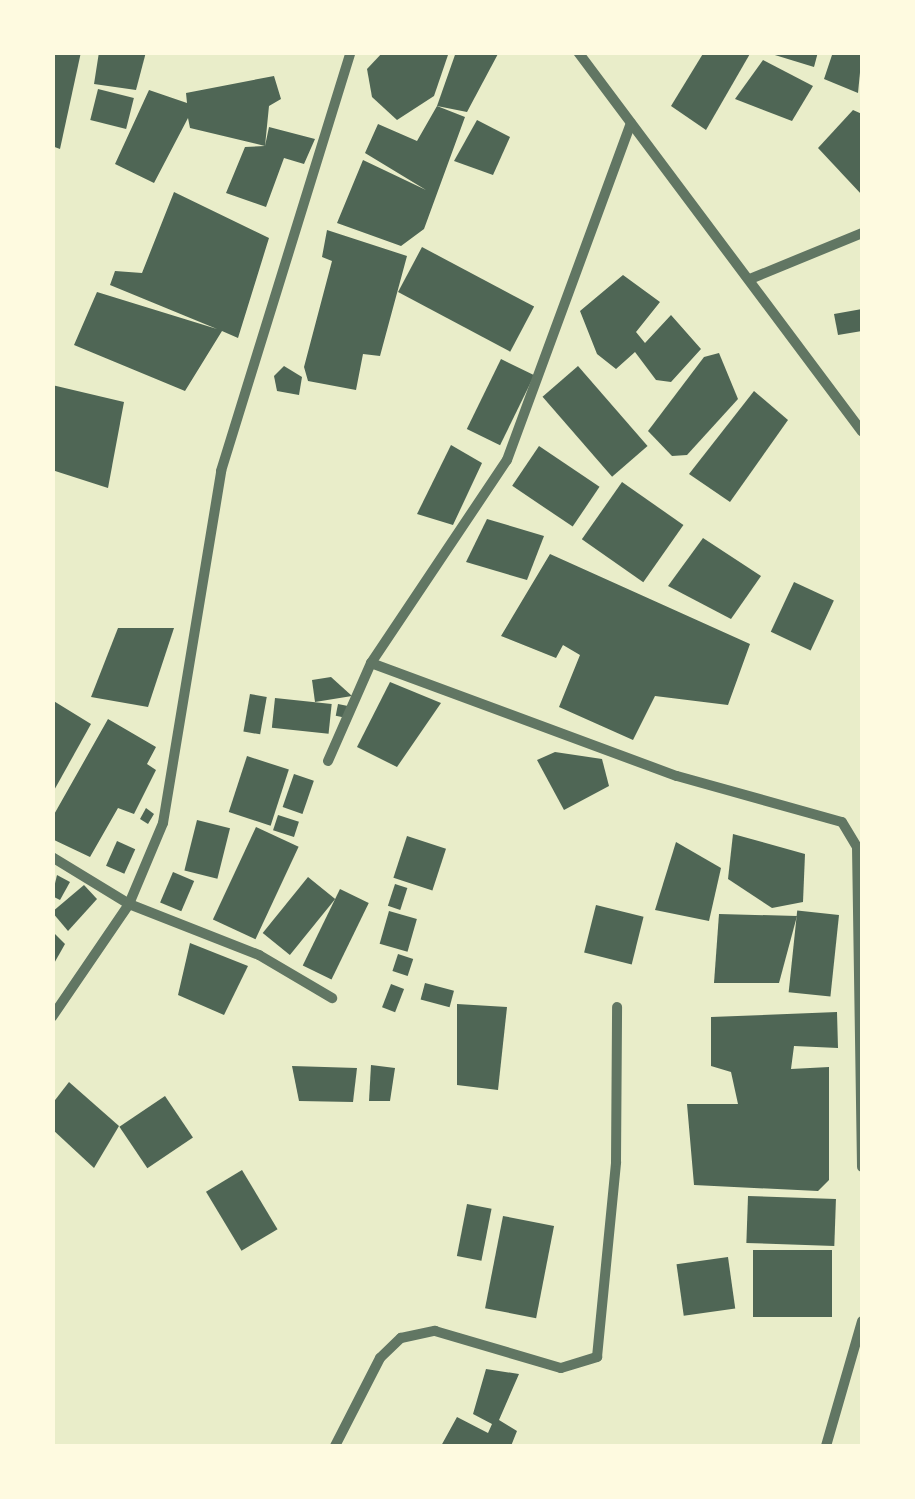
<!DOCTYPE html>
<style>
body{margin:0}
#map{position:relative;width:915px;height:1499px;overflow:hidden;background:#e9edc9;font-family:Inter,sans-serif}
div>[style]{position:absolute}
.building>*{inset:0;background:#4f6655;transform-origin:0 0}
.minor>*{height:10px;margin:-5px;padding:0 5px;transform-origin:5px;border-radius:5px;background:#617663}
span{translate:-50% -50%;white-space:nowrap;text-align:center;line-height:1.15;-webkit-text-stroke:9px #fefae0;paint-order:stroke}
.frame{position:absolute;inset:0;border:55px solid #fefae0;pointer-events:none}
</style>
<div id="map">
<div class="building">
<i style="clip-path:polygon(52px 52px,81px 52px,60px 149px,52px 146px)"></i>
<i style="clip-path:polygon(99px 52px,146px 52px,136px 90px,94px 84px)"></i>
<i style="clip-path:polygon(449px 52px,434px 96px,397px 120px,372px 97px,367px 69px,383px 52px)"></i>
<i style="clip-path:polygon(456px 52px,499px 52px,467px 112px,437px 106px)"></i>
<i style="clip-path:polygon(704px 52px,751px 52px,706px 130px,671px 106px)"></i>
<i style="clip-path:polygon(765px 52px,818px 52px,814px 67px)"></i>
<i style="clip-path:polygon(833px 52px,862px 52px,858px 93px,824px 79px)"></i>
<i style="clip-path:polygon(763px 60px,813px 86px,792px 121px,735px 99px)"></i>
<i style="clip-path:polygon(274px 76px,281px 99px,269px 106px,265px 146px,269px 127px,315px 139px,304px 164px,284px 158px,266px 207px,226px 193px,245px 147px,265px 146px,190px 128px,188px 118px,154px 183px,115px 164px,149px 90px,187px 103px,186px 93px)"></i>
<i style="left:98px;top:89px;width:37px;height:32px;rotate:14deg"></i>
<i style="clip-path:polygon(437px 106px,465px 117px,424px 229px,401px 246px,337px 223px,363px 160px,426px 190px,365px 153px,378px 124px,417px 141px)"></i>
<i style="clip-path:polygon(853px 110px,862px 114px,862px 195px,818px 148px)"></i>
<i style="clip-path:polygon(477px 120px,510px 137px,493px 175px,454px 161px)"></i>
<i style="clip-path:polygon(174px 192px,269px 238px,238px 338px,222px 331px,185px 391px,74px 345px,97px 292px,217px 329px,110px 285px,115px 271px,142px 273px)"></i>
<i style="clip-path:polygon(327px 230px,407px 256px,380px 356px,363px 354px,356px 390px,308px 381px,304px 367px,332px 261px,322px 257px)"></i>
<i style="left:422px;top:247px;width:127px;height:51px;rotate:28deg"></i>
<i style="clip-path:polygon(623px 275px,660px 302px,636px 332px,645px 343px,671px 315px,701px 349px,671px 382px,656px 380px,635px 352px,616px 369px,597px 354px,580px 311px)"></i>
<i style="clip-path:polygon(862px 309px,862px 331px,838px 335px,834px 314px)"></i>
<i style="clip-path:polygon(719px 353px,738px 399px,687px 455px,672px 456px,648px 431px,704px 357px)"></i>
<i style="left:501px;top:359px;width:37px;height:78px;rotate:26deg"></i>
<i style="clip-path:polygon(284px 366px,302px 377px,299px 395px,277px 391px,274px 376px)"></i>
<i style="left:578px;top:366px;width:106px;height:47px;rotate:49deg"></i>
<i style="clip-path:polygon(52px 385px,124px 402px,108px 488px,52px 470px)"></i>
<i style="clip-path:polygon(754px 391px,788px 420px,730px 502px,689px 474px)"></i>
<i style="clip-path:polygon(451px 445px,482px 463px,453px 525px,417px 514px)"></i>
<i style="left:539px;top:446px;width:73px;height:48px;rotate:34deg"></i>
<i style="left:622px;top:482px;width:75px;height:70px;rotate:35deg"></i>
<i style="clip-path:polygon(487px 519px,544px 536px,527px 580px,466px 562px)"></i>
<i style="clip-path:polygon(703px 538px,761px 576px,731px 619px,668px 586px)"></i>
<i style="clip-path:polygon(550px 554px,750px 644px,728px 705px,655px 696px,633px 740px,559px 707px,580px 655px,563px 645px,556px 658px,501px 636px)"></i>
<i style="left:794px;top:582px;width:44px;height:55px;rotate:25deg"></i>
<i style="clip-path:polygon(118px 628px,174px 628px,148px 707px,91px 697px)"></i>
<i style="clip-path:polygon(331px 677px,352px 696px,315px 702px,312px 680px)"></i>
<i style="clip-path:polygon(390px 682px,441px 703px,397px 767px,357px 747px)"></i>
<i style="left:250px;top:694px;width:17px;height:38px;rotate:10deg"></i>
<i style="left:275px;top:698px;width:57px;height:30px;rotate:6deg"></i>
<i style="clip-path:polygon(52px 700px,91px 724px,52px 794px)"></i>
<i style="left:338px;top:704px;width:10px;height:12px;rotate:11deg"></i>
<i style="clip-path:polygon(108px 719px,156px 747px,147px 764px,156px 770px,134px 814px,118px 808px,90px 857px,52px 839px,52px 818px)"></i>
<i style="clip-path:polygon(555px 752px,602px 759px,609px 786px,564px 810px,537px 760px)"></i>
<i style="left:247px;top:756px;width:44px;height:59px;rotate:18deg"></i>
<i style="left:294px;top:774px;width:21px;height:35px;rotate:19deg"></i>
<i style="clip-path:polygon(146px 808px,154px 814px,148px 824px,140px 819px)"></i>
<i style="left:278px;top:815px;width:22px;height:16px;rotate:18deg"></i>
<i style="left:197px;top:820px;width:34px;height:52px;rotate:14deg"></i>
<i style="left:256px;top:827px;width:47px;height:102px;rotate:25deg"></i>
<i style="clip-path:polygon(733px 834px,805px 854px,803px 902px,772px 908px,728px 879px)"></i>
<i style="left:407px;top:836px;width:41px;height:44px;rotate:18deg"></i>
<i style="left:117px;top:841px;width:20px;height:27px;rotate:24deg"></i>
<i style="clip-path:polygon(676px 842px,721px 868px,709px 921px,655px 910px)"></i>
<i style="left:173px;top:872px;width:23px;height:33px;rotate:23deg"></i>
<i style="clip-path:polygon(57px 875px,70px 882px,60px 900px,52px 896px)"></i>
<i style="left:308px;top:877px;width:35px;height:72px;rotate:39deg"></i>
<i style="left:395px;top:884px;width:13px;height:23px;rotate:18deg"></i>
<i style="clip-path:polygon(84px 885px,97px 899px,68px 931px,52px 912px)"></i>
<i style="left:340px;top:889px;width:32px;height:85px;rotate:26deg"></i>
<i style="left:596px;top:905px;width:49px;height:49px;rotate:14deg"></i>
<i style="left:389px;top:911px;width:29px;height:34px;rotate:16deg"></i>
<i style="clip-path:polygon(719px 914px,797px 916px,779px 983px,714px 983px)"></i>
<i style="left:839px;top:915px;width:82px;height:42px;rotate:96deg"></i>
<i style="clip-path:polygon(52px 931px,65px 944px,52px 967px)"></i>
<i style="clip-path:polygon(190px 943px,248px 966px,224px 1015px,178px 995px)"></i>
<i style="left:398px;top:954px;width:16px;height:18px;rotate:18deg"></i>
<i style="left:425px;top:983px;width:30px;height:17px;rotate:15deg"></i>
<i style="left:391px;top:984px;width:14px;height:25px;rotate:21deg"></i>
<i style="clip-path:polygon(457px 1004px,507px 1007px,498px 1090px,457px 1085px)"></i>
<i style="clip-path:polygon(837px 1012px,838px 1048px,794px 1046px,791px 1069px,829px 1067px,829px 1180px,818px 1191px,694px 1185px,687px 1104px,738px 1104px,731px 1072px,711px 1066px,711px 1017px)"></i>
<i style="clip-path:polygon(371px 1065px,395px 1068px,390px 1101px,369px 1101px)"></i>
<i style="clip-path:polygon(292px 1066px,357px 1068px,353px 1102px,299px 1101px)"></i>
<i style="clip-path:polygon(69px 1082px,119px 1126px,94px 1168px,52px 1129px,52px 1104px)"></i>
<i style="left:165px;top:1096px;width:50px;height:55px;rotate:56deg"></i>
<i style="left:242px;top:1170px;width:69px;height:42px;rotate:59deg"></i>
<i style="left:748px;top:1196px;width:88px;height:47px;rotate:2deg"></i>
<i style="left:467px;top:1204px;width:25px;height:53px;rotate:11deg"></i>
<i style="left:503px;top:1216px;width:52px;height:94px;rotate:11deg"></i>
<i style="left:753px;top:1250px;width:79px;height:67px"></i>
<i style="left:728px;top:1257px;width:52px;height:52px;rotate:82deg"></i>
<i style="clip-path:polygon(486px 1369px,519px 1374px,499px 1420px,517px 1431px,511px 1446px,441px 1446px,457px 1417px,488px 1433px,492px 1424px,473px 1414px)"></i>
</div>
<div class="minor">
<i style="left:578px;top:52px;width:474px;rotate:53.2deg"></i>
<i style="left:750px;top:279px;width:121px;rotate:-22.3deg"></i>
<i style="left:371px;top:663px;width:244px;rotate:-56.2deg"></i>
<i style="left:507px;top:460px;width:359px;rotate:-69.8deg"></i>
<i style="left:328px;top:761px;width:107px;rotate:-66.3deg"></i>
<i style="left:371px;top:663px;width:326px;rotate:20.3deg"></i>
<i style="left:677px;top:776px;width:171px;rotate:15.6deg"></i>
<i style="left:842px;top:822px;width:29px;rotate:59deg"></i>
<i style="left:857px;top:847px;width:320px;rotate:89.1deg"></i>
<i style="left:52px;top:857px;width:90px;rotate:31.4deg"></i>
<i style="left:129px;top:904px;width:140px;rotate:21.4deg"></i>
<i style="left:259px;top:955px;width:85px;rotate:30.5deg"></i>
<i style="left:52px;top:1017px;width:137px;rotate:-55.7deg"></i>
<i style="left:129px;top:904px;width:88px;rotate:-67.2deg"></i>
<i style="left:163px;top:823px;width:357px;rotate:-80.6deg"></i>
<i style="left:221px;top:471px;width:439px;rotate:-72.8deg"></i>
<i style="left:335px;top:1446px;width:99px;rotate:-62.9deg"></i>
<i style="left:380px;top:1358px;width:29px;rotate:-44deg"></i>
<i style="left:401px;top:1338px;width:35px;rotate:-12deg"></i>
<i style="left:435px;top:1331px;width:131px;rotate:16.4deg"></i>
<i style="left:561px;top:1368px;width:38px;rotate:-17deg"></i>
<i style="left:597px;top:1357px;width:196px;rotate:-84.4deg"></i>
<i style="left:616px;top:1162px;width:155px;rotate:-89.6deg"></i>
<i style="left:826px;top:1446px;width:130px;rotate:-73.9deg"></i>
</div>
<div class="frame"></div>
</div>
